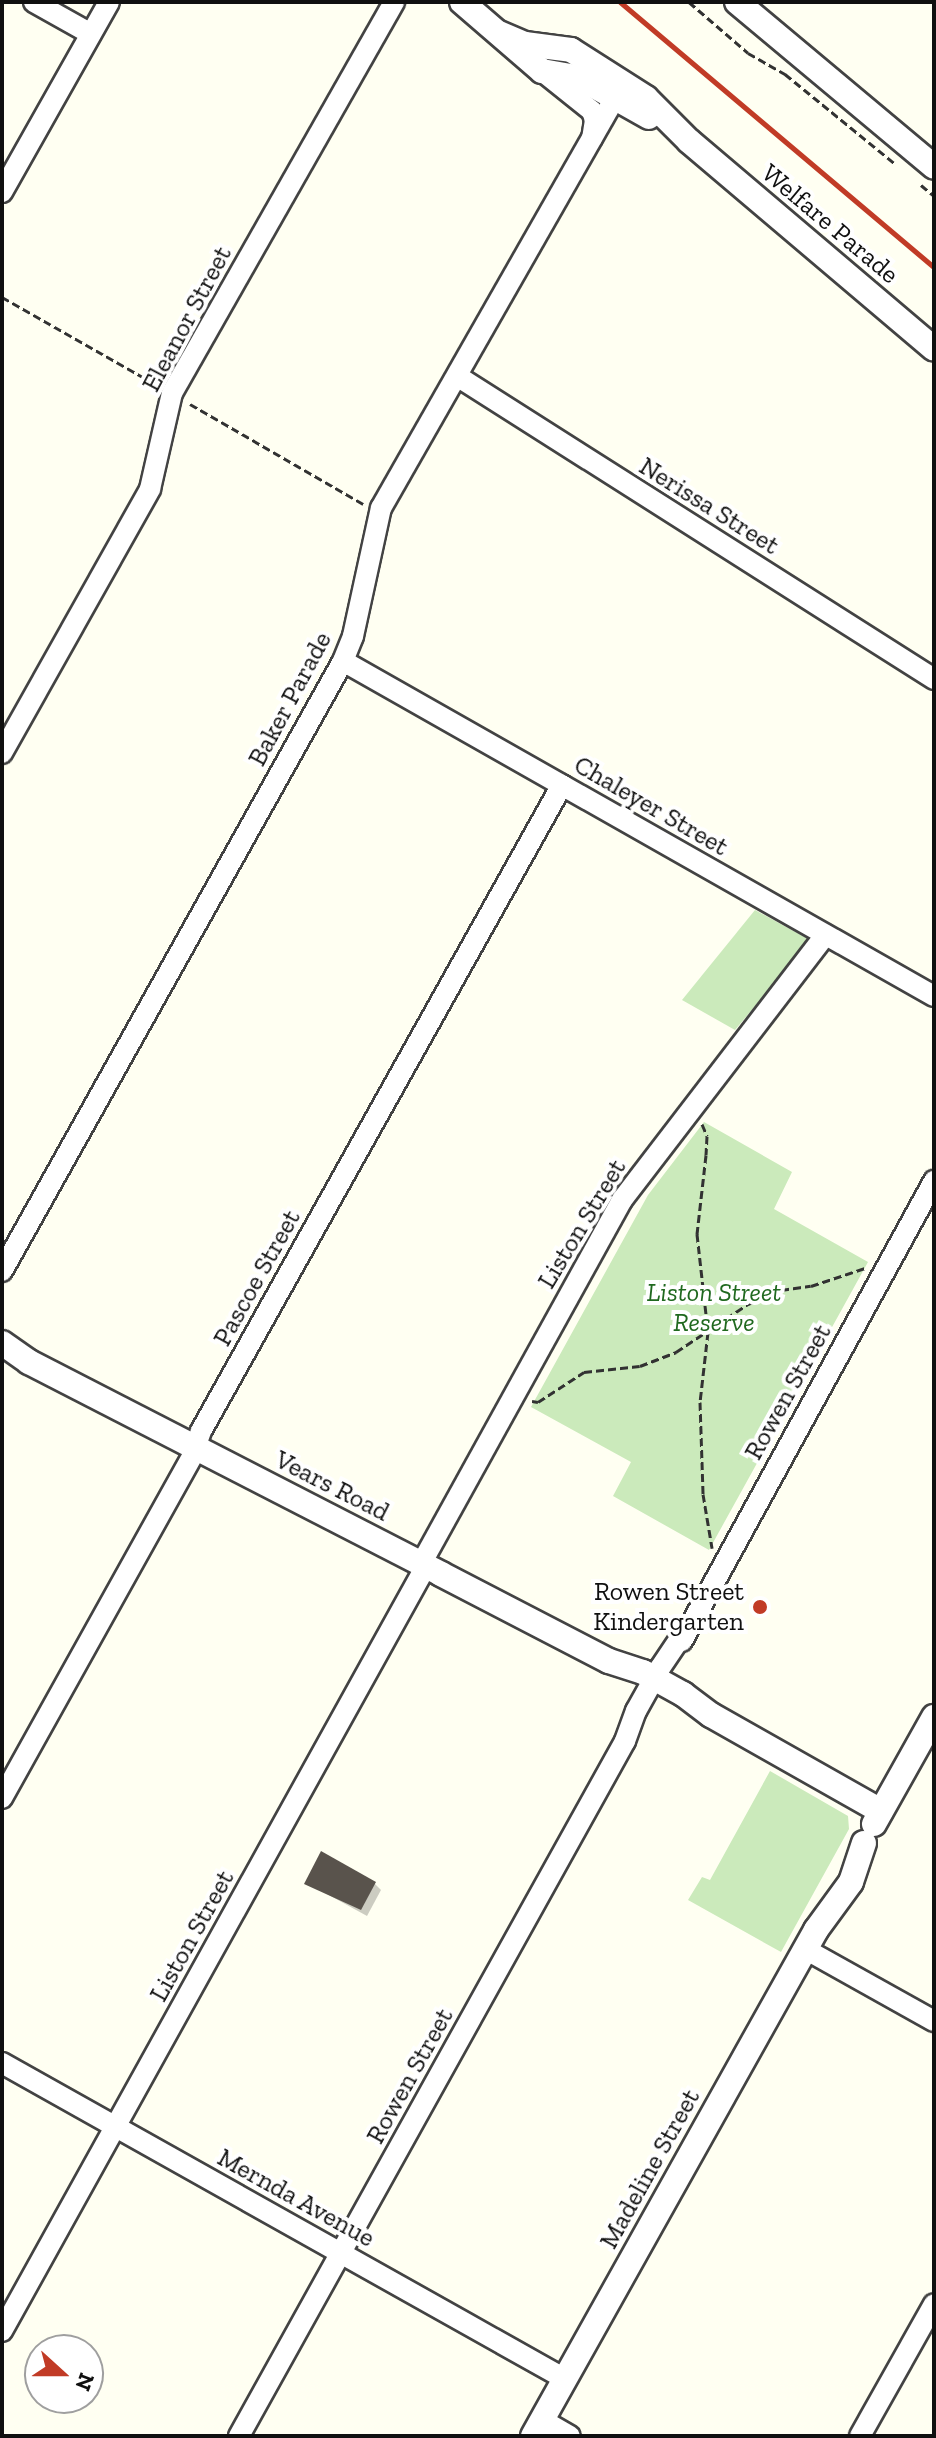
<!DOCTYPE html>
<style>
body{margin:0}
#map{position:relative;width:936px;height:2438px;overflow:hidden;background:#fffff2;font-family:"Zilla Slab",serif}
div>[style]{position:absolute}
.green>*{inset:0;background:#cbeabb}
.shadow>*{inset:0;background:#0003}
.building>*{inset:0;background:#59534c}
.path>*{height:3px;margin-top:-1.5px;transform-origin:0;background:repeating-linear-gradient(90deg,#323232 0 8px,transparent 0 12px)}
.roads{filter:drop-shadow(2px 0 #434343) drop-shadow(-2px 0 #434343) drop-shadow(0 2px #434343) drop-shadow(0 -2px #434343)}
.minor>*{height:20px;margin:-10px;padding:0 10px;transform-origin:10px;border-radius:10px;background:#fff}
.tertiary>*{height:24px;margin:-12px;padding:0 12px;transform-origin:12px;border-radius:12px;background:#fff}
.rail>*{height:5px;margin:-2.5px;padding:0 2.5px;transform-origin:2.5px;border-radius:2.5px;background:#c13b26}
.dots>*{width:22px;height:22px;translate:-50% -50%;box-sizing:border-box;border:4px solid #fff;border-radius:50%}
span{translate:-50% -50%;white-space:nowrap;text-align:center;line-height:1.15;-webkit-text-stroke:8px #fff;paint-order:stroke}
.street-label{font-size:26px;color:#101010}
.park-label{font-size:26px;color:#20691f;font-style:italic}
.poi-label{font-size:26px;color:#101010}
.right{translate:-100% -50%;text-align:right}
.frame{position:absolute;inset:0;border:4px solid #101010;pointer-events:none}
.north{position:absolute;left:24px;top:2334px;width:80px;height:80px;box-sizing:border-box;background:#fff;border:2px solid #9f9f9f;border-radius:50%;rotate:111deg;font-size:22px;font-weight:700;line-height:32px;text-align:center;color:#101010}
.north::after{content:'';display:block;margin:auto;width:28px;height:36px;background:#c13b26;clip-path:polygon(50% 0,100% 100%,50% 72%,0 100%)}
</style>
<div id="map">
<div class="green">
<i style="clip-path:polygon(755px 910px,810px 940px,735px 1030px,682px 1000px)"></i>
<i style="clip-path:polygon(704px 1122px,792px 1172px,774px 1209px,868px 1262px,709px 1550px,613px 1496px,631px 1462px,531px 1407px,648px 1195px)"></i>
<i style="clip-path:polygon(770px 1771px,848px 1816px,849px 1829px,781px 1952px,688px 1900px,702px 1877px,710px 1880px)"></i>
</div>
<div class="shadow">
<i style="clip-path:polygon(307px 1883px,375px 1884px,381px 1890px,367px 1916px)"></i>
</div>
<div class="building">
<i style="clip-path:polygon(321px 1851px,376px 1882px,361px 1910px,304px 1884px)"></i>
</div>
<div class="path">
<i style="left:689px;top:2px;width:78px;rotate:40.8deg"></i>
<i style="left:748px;top:53px;width:43px;rotate:29.6deg"></i>
<i style="left:785px;top:74px;width:141px;rotate:39.2deg"></i>
<i style="left:921px;top:185px;width:17px;rotate:40deg"></i>
<i style="left:2px;top:297px;width:176px;rotate:29.6deg"></i>
<i style="left:190px;top:404px;width:200px;rotate:30deg"></i>
<i style="left:702px;top:1124px;width:13px;rotate:67deg"></i>
<i style="left:707px;top:1136px;width:19px;rotate:93deg"></i>
<i style="left:706px;top:1155px;width:80px;rotate:96.5deg"></i>
<i style="left:697px;top:1234px;width:99px;rotate:83.6deg"></i>
<i style="left:708px;top:1332px;width:70px;rotate:96.5deg"></i>
<i style="left:700px;top:1402px;width:92px;rotate:88.1deg"></i>
<i style="left:703px;top:1494px;width:55px;rotate:80.5deg"></i>
<i style="left:532px;top:1401px;width:6px;rotate:9deg"></i>
<i style="left:538px;top:1402px;width:55px;rotate:-33.1deg"></i>
<i style="left:584px;top:1372px;width:56px;rotate:-6.1deg"></i>
<i style="left:640px;top:1366px;width:39px;rotate:-21deg"></i>
<i style="left:676px;top:1352px;width:87px;rotate:-33.7deg"></i>
<i style="left:748px;top:1304px;width:36px;rotate:-23deg"></i>
<i style="left:781px;top:1290px;width:30px;rotate:-8deg"></i>
<i style="left:811px;top:1286px;width:57px;rotate:-18.4deg"></i>
</div>
<div class="roads">
<div class="minor">
<i style="left:34px;top:2px;width:65px;rotate:29.3deg"></i>
<i style="left:542px;top:71px;width:64px;rotate:38.7deg"></i>
<i style="left:592px;top:111px;width:9px;rotate:72deg"></i>
<i style="left:595px;top:120px;width:18px;rotate:99deg"></i>
<i style="left:2px;top:192px;width:218px;rotate:-60.6deg"></i>
<i style="left:457px;top:376px;width:565px;rotate:32.42deg"></i>
<i style="left:343px;top:661px;width:679px;rotate:29.55deg"></i>
<i style="left:2px;top:753px;width:303px;rotate:-60.7deg"></i>
<i style="left:150px;top:489px;width:98px;rotate:-77.1deg"></i>
<i style="left:172px;top:393px;width:450px;rotate:-60.4deg"></i>
<i style="left:2px;top:1271px;width:699px;rotate:-60.79deg"></i>
<i style="left:343px;top:661px;width:27px;rotate:-68deg"></i>
<i style="left:353px;top:636px;width:131px;rotate:-77.7deg"></i>
<i style="left:381px;top:508px;width:472px;rotate:-60.3deg"></i>
<i style="left:421px;top:1564px;width:416px;rotate:-61.1deg"></i>
<i style="left:622px;top:1200px;width:334px;rotate:-52.5deg"></i>
<i style="left:682px;top:1641px;width:525px;rotate:-61.28deg"></i>
<i style="left:2px;top:1798px;width:391px;rotate:-60.9deg"></i>
<i style="left:192px;top:1456px;width:27px;rotate:-70deg"></i>
<i style="left:201px;top:1431px;width:740px;rotate:-60.8deg"></i>
<i style="left:805px;top:1949px;width:148px;rotate:29.2deg"></i>
<i style="left:2px;top:2063px;width:646px;rotate:29.3deg"></i>
<i style="left:2px;top:2331px;width:875px;rotate:-61deg"></i>
<i style="left:542px;top:2420px;width:32px;rotate:30deg"></i>
<i style="left:239px;top:2436px;width:795px;rotate:-60.95deg"></i>
<i style="left:625px;top:1741px;width:32px;rotate:-70deg"></i>
<i style="left:636px;top:1711px;width:49px;rotate:-60.8deg"></i>
<i style="left:660px;top:1668px;width:48px;rotate:-56deg"></i>
<i style="left:860px;top:2436px;width:151px;rotate:-60.7deg"></i>
</div>
<div class="tertiary">
<i style="left:462px;top:2px;width:106px;rotate:40.8deg"></i>
<i style="left:542px;top:71px;width:39px;rotate:10deg"></i>
<i style="left:580px;top:78px;width:79px;rotate:29.5deg"></i>
<i style="left:737px;top:2px;width:257px;rotate:39.9deg"></i>
<i style="left:499px;top:33px;width:28px;rotate:23deg"></i>
<i style="left:525px;top:44px;width:46px;rotate:7.4deg"></i>
<i style="left:571px;top:50px;width:89px;rotate:32.6deg"></i>
<i style="left:646px;top:98px;width:61px;rotate:45deg"></i>
<i style="left:689px;top:141px;width:321px;rotate:40.3deg"></i>
<i style="left:2px;top:1343px;width:33px;rotate:35deg"></i>
<i style="left:29px;top:1362px;width:463px;rotate:27.2deg"></i>
<i style="left:441px;top:1574px;width:189px;rotate:27.4deg"></i>
<i style="left:609px;top:1661px;width:36px;rotate:18deg"></i>
<i style="left:643px;top:1672px;width:46px;rotate:28.8deg"></i>
<i style="left:683px;top:1694px;width:35px;rotate:37deg"></i>
<i style="left:711px;top:1715px;width:195px;rotate:29.5deg"></i>
<i style="left:874px;top:1824px;width:123px;rotate:-60.7deg"></i>
<i style="left:533px;top:2436px;width:580px;rotate:-60.78deg"></i>
<i style="left:816px;top:1930px;width:59px;rotate:-53.9deg"></i>
<i style="left:851px;top:1882px;width:41px;rotate:-71.6deg"></i>
</div>
</div>
<div class="rail">
<i style="left:620px;top:2px;width:411px;rotate:40.2deg"></i>
</div>
<div class="dots">
<i style="left:760px;top:1607px;background:#c13b26"></i>
</div>
<div class="street-label">
<span style="left:830px;top:224px;rotate:40deg">Welfare Parade</span>
<span style="left:187px;top:319px;rotate:-62deg">Eleanor Street</span>
<span style="left:709px;top:506px;rotate:32deg">Nerissa Street</span>
<span style="left:290px;top:699px;rotate:-62deg">Baker Parade</span>
<span style="left:651px;top:806px;rotate:30deg">Chaleyer Street</span>
<span style="left:582px;top:1224px;rotate:-59deg">Liston Street</span>
<span style="left:257px;top:1278px;rotate:-61deg">Pascoe Street</span>
<span style="left:788px;top:1392px;rotate:-61deg">Rowen Street</span>
<span style="left:332px;top:1486px;rotate:27deg">Vears Road</span>
<span style="left:192px;top:1936px;rotate:-61deg">Liston Street</span>
<span style="left:410px;top:2076px;rotate:-61deg">Rowen Street</span>
<span style="left:650px;top:2169px;rotate:-61deg">Madeline Street</span>
<span style="left:296px;top:2198px;rotate:29deg">Mernda Avenue</span>
</div>
<div class="park-label">
<span style="left:714px;top:1308px">Liston Street<br>Reserve</span>
</div>
<div class="poi-label">
<span class="right" style="left:744px;top:1607px">Rowen Street<br>Kindergarten</span>
</div>
<div class="frame"></div>
<div class="north">N</div>
</div>
